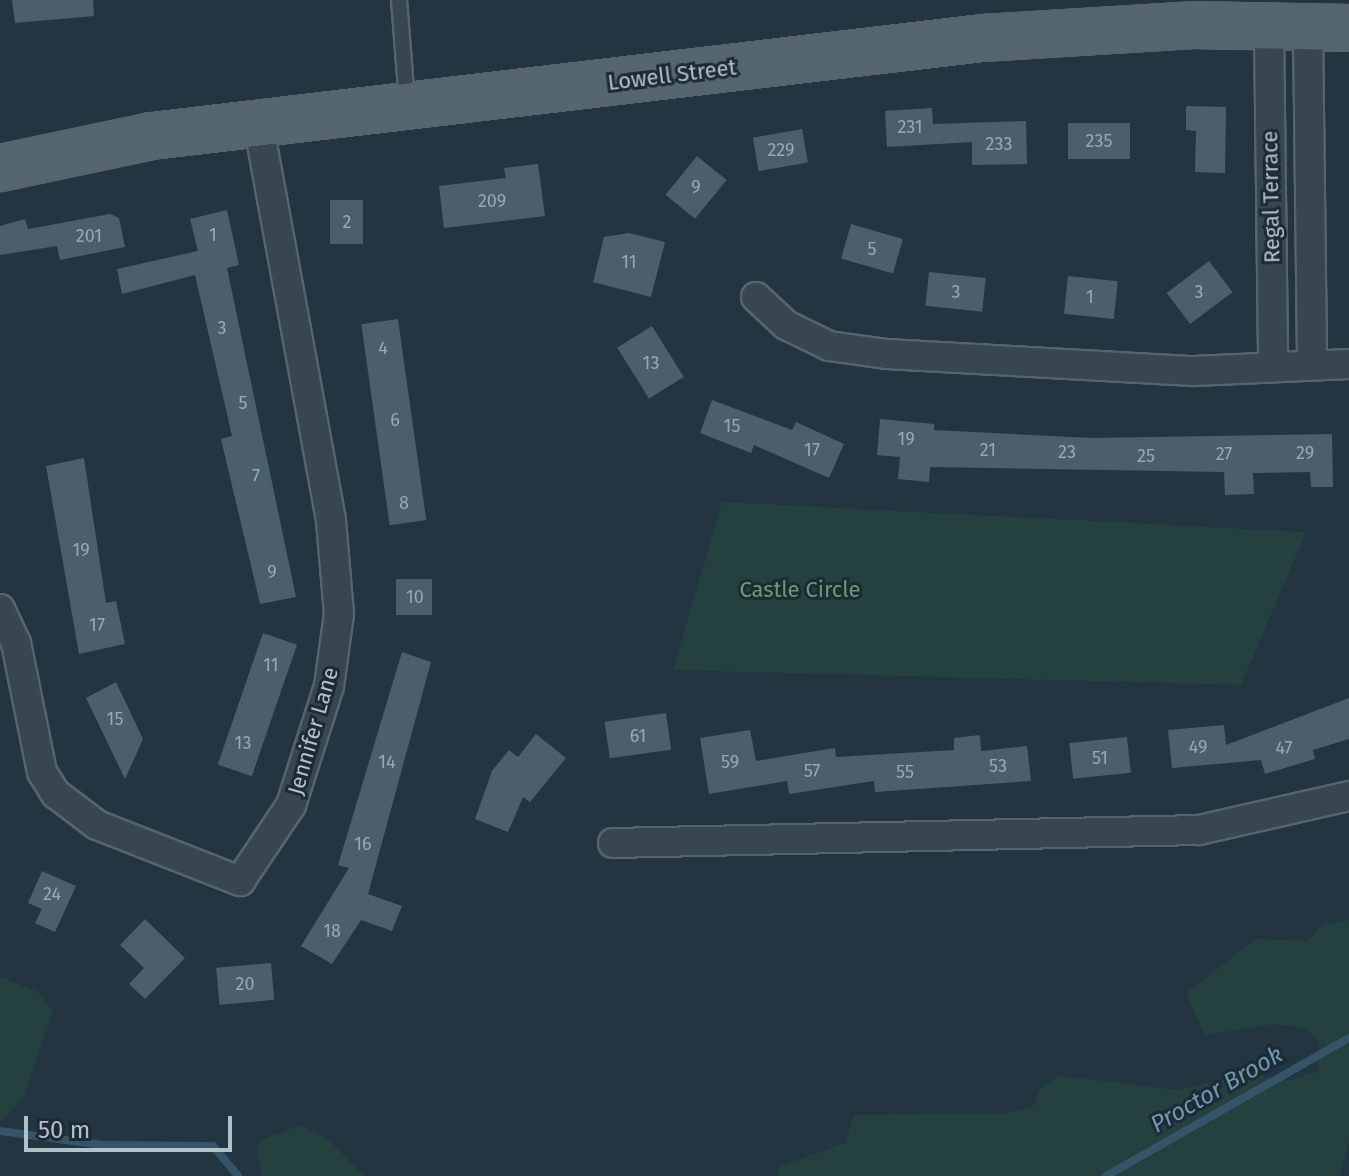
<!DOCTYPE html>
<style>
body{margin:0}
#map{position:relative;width:1349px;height:1176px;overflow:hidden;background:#233540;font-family:"Fira Sans",sans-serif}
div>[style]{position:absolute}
.green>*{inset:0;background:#25413f}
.stream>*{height:8px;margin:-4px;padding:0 4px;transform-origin:4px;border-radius:4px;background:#355468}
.building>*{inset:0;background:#4b5f6b;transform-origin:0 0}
.roads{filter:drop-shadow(2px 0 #55646e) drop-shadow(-2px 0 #55646e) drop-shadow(0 2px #55646e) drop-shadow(0 -2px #55646e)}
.service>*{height:14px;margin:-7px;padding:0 7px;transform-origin:7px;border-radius:7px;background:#374650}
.minor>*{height:28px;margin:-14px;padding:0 14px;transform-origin:14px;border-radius:14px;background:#374650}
.primary>*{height:44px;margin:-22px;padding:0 22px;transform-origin:22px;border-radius:22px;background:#556670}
span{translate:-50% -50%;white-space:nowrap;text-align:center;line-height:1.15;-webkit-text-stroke:6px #1c2b35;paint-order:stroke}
.number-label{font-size:18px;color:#99a8b3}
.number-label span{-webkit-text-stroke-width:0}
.street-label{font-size:22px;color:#b3c1cb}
.park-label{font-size:22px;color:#699d6a}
.water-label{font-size:24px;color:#7198b0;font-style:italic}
.scale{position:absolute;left:24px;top:1116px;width:208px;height:36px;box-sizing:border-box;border:4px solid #b3c1cb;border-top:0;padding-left:10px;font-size:24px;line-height:28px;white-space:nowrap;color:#b3c1cb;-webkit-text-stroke:6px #1c2b35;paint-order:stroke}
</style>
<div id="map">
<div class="green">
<i style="clip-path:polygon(722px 502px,1306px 532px,1241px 685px,673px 670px)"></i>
<i style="clip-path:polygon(1349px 920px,1349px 1141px,1340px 1176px,777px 1176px,781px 1166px,845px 1143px,854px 1115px,1002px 1114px,1033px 1106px,1040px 1089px,1059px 1076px,1180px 1090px,1244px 1074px,1291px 1080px,1319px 1071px,1319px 1041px,1305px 1028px,1273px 1024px,1205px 1035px,1186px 993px,1256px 939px,1308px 941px,1322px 925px)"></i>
<i style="clip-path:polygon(0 977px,38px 992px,53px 1011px,24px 1097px,0 1122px)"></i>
<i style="clip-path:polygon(301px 1125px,330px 1141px,364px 1176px,262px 1176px,256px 1148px,261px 1140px)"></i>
</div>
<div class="stream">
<i style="left:0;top:1131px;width:103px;rotate:7.8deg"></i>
<i style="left:102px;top:1145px;width:111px;rotate:0.5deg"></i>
<i style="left:213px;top:1146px;width:39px;rotate:50deg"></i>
<i style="left:1106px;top:1176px;width:279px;rotate:-29.6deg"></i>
</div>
<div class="building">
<i style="clip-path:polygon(12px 0,93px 0,94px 16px,15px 23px)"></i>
<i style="clip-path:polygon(1186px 106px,1226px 107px,1225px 173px,1195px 172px,1196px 131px,1186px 130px)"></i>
<i style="clip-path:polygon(932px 108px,933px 124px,1026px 121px,1027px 164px,972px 165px,972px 142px,887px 147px,885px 111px)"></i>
<i style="left:1068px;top:123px;width:62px;height:36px"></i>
<i style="left:802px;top:129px;width:34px;height:50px;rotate:80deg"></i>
<i style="left:697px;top:156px;width:38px;height:50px;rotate:39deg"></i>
<i style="clip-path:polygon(538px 164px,545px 216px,444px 228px,439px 186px,506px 178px,504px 168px)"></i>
<i style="left:330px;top:200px;width:33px;height:44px"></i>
<i style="clip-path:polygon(227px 210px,239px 265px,227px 268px,296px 597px,260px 604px,221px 439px,232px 436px,195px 275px,122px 294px,117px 269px,198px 251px,190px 219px)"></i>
<i style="clip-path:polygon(110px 214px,119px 218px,125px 247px,60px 260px,57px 246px,0 255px,0 226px,25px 219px,28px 229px)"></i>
<i style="left:851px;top:224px;width:54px;height:36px;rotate:16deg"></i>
<i style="clip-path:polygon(629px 233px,665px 242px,651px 297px,593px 282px,604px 237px)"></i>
<i style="left:1209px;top:261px;width:39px;height:53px;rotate:53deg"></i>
<i style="left:929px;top:272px;width:57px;height:34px;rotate:6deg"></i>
<i style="left:1068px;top:276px;width:50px;height:38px;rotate:6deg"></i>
<i style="left:398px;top:319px;width:203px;height:37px;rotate:82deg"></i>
<i style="left:652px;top:326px;width:60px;height:41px;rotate:58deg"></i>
<i style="clip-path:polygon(712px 400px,792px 430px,796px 422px,844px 444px,829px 478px,754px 445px,751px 453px,700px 433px)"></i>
<i style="clip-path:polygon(880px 419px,934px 424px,934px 430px,1092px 438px,1332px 434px,1333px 487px,1311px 487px,1310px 472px,1253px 473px,1254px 494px,1225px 495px,1224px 472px,930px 467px,929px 482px,898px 479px,900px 457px,877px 455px)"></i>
<i style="clip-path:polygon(84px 458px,106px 603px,116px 601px,125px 644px,79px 654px,46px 466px)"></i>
<i style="left:396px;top:579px;width:36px;height:36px"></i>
<i style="left:263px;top:633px;width:36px;height:139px;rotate:19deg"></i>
<i style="clip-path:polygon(402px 652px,431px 662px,368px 894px,402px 906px,392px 931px,361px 920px,332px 964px,301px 946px,349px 868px,338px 865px)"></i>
<i style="clip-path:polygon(116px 682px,143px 739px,125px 779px,86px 698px)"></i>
<i style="clip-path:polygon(1349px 698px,1349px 739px,1313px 750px,1315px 759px,1265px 774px,1261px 760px,1172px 768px,1168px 730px,1224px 725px,1226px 745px)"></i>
<i style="left:666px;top:713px;width:37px;height:62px;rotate:82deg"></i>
<i style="clip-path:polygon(750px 730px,756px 761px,835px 748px,836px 757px,954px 750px,954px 738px,980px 735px,981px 751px,1027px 746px,1031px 781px,875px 792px,874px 781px,789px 794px,787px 781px,709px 794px,700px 738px)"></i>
<i style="clip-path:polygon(536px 734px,566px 758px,530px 802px,523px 797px,508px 832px,475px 819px,492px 771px,509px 750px,518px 757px)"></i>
<i style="left:1127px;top:737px;width:36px;height:58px;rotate:84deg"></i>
<i style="clip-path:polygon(42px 871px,76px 886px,55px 932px,35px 923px,42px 909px,28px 903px)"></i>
<i style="clip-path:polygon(145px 919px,185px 958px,145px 999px,129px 984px,144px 968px,120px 945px)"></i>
<i style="left:271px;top:963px;width:37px;height:55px;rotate:85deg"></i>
</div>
<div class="roads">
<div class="service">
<i style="left:399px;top:0;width:101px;rotate:85.5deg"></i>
</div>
<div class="minor">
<i style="left:1269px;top:27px;width:339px;rotate:89.3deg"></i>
<i style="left:1308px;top:28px;width:335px;rotate:89.3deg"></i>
<i style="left:756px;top:297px;width:41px;rotate:43deg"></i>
<i style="left:786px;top:325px;width:48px;rotate:26deg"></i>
<i style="left:829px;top:346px;width:59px;rotate:7.9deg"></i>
<i style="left:887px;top:354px;width:307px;rotate:3.2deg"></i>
<i style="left:1194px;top:371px;width:155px;rotate:-2.6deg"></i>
<i style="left:0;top:609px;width:38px;rotate:65deg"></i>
<i style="left:16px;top:643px;width:132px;rotate:78.6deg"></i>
<i style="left:42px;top:772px;width:26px;rotate:58deg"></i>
<i style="left:56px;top:794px;width:51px;rotate:37.1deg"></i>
<i style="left:97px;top:825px;width:154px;rotate:21.4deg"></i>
<i style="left:240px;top:881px;width:92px;rotate:-56.1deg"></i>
<i style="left:291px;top:805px;width:125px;rotate:-72.3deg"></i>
<i style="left:329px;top:686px;width:73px;rotate:-82.1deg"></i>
<i style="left:339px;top:614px;width:94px;rotate:-94.9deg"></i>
<i style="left:331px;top:520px;width:404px;rotate:-100.4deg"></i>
<i style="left:613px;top:843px;width:586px;rotate:-1.27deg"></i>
<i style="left:1199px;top:830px;width:154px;rotate:-12.8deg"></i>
</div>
<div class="primary">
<i style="left:0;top:168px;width:155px;rotate:-11.9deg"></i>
<i style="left:152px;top:136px;width:837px;rotate:-6.73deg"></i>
<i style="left:983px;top:38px;width:211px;rotate:-3.5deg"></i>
<i style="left:1194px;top:25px;width:155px;rotate:1.1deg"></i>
</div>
</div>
<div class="number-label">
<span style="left:910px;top:127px">231</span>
<span style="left:1099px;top:141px">235</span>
<span style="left:999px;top:144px">233</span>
<span style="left:781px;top:150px">229</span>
<span style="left:696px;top:187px">9</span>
<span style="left:492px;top:201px">209</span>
<span style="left:347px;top:222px">2</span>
<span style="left:213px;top:235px">1</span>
<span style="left:89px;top:236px">201</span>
<span style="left:872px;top:249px">5</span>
<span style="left:629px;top:262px">11</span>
<span style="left:956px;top:292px">3</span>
<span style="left:1199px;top:292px">3</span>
<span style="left:1090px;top:297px">1</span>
<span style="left:222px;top:328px">3</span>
<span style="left:383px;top:348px">4</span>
<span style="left:651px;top:363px">13</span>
<span style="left:243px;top:403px">5</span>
<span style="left:395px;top:420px">6</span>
<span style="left:732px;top:426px">15</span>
<span style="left:906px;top:439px">19</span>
<span style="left:812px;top:450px">17</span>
<span style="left:988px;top:450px">21</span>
<span style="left:1067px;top:452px">23</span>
<span style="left:1305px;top:453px">29</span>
<span style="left:1224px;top:454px">27</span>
<span style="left:1146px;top:456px">25</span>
<span style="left:256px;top:476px">7</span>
<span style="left:404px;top:503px">8</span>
<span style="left:81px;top:550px">19</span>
<span style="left:272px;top:572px">9</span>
<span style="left:415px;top:597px">10</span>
<span style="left:97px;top:625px">17</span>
<span style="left:271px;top:665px">11</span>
<span style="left:115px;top:719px">15</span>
<span style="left:638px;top:736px">61</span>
<span style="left:243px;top:743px">13</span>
<span style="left:1198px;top:747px">49</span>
<span style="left:1284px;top:748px">47</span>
<span style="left:1100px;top:758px">51</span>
<span style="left:387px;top:762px">14</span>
<span style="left:730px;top:762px">59</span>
<span style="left:998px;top:766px">53</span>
<span style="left:812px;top:771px">57</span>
<span style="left:905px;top:772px">55</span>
<span style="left:363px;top:844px">16</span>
<span style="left:52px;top:894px">24</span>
<span style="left:332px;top:931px">18</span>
<span style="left:245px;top:984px">20</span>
</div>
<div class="street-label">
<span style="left:672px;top:75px;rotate:-7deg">Lowell Street</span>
<span style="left:1271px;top:197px;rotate:-91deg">Regal Terrace</span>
<span style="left:313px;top:731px;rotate:-74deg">Jennifer Lane</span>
</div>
<div class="park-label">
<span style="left:800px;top:590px">Castle Circle</span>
</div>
<div class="water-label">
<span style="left:1217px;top:1090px;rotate:-30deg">Proctor Brook</span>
</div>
<div class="scale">50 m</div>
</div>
